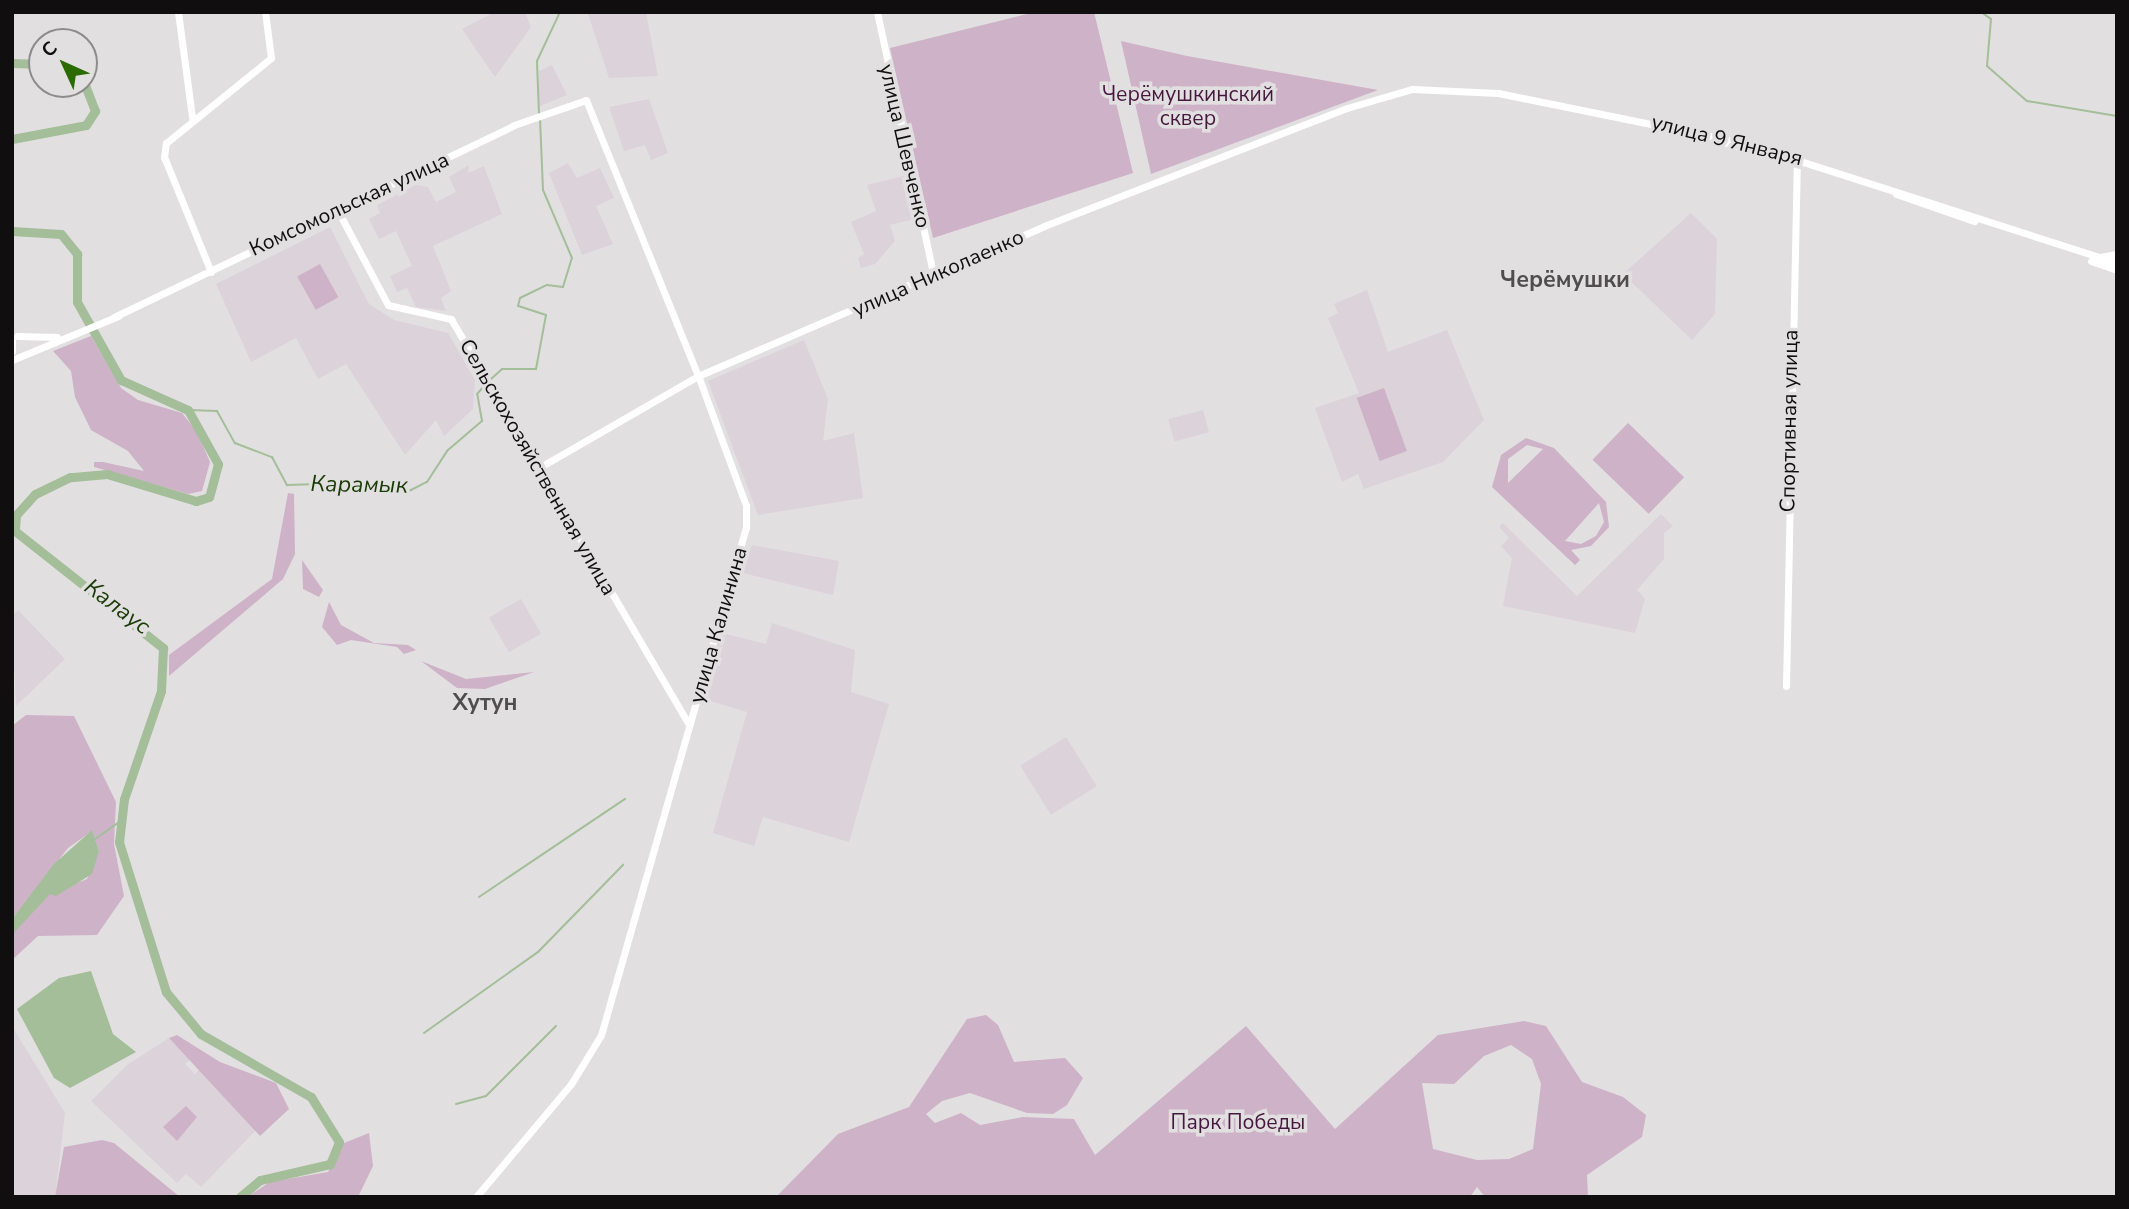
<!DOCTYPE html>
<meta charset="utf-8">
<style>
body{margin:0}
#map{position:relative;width:2129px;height:1209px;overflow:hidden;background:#e2dfe1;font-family:"Nunito Sans",sans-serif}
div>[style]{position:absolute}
.built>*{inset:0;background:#dcd2d9;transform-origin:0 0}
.green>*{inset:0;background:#ceb2c7;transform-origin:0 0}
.water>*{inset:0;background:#a3be99}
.stream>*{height:2px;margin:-1px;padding:0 1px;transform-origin:1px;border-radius:1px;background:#a3be99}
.river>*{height:9px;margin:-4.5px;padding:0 4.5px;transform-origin:4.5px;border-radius:4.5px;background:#a3be99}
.secondary>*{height:7px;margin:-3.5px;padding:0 3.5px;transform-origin:3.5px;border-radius:3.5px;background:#fff}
span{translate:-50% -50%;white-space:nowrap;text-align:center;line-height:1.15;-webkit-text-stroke:7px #e2dfe1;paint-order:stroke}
.park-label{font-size:21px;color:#46173e}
.street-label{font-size:21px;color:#100e0f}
.neighbourhood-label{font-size:23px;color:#504d4f;font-weight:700}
.water-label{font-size:23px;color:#193c06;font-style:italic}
.frame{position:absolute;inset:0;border:14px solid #100e0f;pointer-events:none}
.north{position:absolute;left:28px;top:28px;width:70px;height:70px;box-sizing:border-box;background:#e2dfe1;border:2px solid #8e8b8d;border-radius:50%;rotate:315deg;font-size:19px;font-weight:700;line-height:28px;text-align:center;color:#100e0f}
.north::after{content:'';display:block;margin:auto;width:24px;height:32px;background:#2b6b00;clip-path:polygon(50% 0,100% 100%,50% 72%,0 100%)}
</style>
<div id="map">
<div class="built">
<i style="clip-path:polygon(495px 12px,525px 12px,531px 27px,495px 77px,462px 29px)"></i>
<i style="clip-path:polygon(646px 12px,658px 76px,609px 78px,588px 14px)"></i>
<i style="clip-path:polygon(552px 65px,567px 95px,538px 107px,539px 71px)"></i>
<i style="clip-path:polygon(649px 99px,668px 153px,651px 160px,645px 145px,624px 151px,609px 107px)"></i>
<i style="clip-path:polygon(568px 163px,577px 178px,600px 168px,614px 198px,596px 206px,613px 244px,582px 255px,549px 173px)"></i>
<i style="clip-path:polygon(469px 165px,468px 173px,484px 166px,502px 214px,433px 246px,451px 291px,441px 298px,446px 311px,416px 307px,407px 288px,397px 292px,390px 276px,412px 266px,396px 231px,379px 239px,369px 219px,380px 213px,377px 205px,416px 185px,428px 187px,436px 202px,456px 192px,449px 177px)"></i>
<i style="clip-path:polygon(904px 176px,914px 219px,890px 225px,895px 241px,875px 264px,861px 268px,858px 258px,864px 254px,851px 222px,876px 211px,867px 185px)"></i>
<i style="clip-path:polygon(1691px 213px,1717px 239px,1715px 314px,1692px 340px,1623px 274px)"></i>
<i style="clip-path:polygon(330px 227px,369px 304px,394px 320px,448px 333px,475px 380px,473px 409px,444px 436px,436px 420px,405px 455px,346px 364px,318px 379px,296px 338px,251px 362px,216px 284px)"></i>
<i style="clip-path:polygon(1367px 290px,1388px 352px,1447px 330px,1484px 420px,1443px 462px,1364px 489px,1358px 474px,1342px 482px,1315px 408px,1359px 393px,1328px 318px,1338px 313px,1334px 304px)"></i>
<i style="clip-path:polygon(804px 340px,828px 399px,823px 441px,854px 433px,863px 498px,758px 515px,708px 381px)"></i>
<i style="left:1203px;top:410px;width:23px;height:36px;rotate:75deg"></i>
<i style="clip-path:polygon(1661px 514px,1673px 526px,1664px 533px,1664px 559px,1637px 590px,1645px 599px,1635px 633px,1503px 606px,1512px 558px,1501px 546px,1509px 538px,1499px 527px,1503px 523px,1577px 596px)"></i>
<i style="clip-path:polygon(752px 545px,839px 561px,833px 595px,743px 573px)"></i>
<i style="left:521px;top:599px;width:40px;height:37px;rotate:60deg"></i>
<i style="clip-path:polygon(18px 610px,65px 659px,16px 706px,12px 616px)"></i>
<i style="clip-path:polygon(772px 623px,855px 650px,851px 692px,889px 704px,849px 842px,763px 817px,754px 846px,713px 833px,747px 712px,700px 698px,718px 632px,766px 644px)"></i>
<i style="left:1066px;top:737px;width:58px;height:54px;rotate:58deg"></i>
<i style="clip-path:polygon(12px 1026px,65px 1113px,55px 1197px,12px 1197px)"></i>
<i style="clip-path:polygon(169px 1038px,190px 1060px,185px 1064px,195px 1074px,200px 1068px,257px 1129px,201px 1187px,186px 1174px,177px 1183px,91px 1101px,127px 1065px)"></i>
</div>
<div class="green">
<i style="clip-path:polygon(1035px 12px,1094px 12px,1133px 173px,933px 238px,890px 48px)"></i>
<i style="clip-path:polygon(1121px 41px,1187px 56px,1378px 90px,1151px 174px)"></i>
<i style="left:320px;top:264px;width:38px;height:26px;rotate:61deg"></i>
<i style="clip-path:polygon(91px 336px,121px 388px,138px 400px,182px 413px,197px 432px,210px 462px,202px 491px,188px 494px,94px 467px,94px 462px,103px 462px,144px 471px,128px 451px,91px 430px,75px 397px,71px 371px,53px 351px)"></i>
<i style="left:1384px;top:388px;width:67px;height:29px;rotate:70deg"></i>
<i style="left:1628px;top:423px;width:78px;height:51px;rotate:44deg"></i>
<i style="clip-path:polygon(evenodd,1526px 438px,1554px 448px,1606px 502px,1609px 527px,1591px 546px,1571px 550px,1580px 560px,1575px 565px,1492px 487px,1501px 455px,1526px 438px,1527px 445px,1543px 449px,1508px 483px,1508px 459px,1527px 445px,1526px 438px,1599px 503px,1604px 522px,1596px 536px,1581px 544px,1565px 541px,1599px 503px)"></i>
<i style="clip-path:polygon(288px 493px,294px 494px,295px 554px,283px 579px,169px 676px,169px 655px,272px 579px)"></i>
<i style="clip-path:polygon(302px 560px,323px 590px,319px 597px,303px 589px)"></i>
<i style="clip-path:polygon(329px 602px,341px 625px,374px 643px,408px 645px,416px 650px,404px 654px,397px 647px,351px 640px,337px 645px,322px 627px)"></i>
<i style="clip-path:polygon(421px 661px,466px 679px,534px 672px,485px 689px,457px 688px)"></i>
<i style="clip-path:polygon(26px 715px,74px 716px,116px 802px,114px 844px,124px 896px,97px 935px,38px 936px,12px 960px,14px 932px,50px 893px,87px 879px,99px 851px,92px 831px,68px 848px,12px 919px,12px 726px)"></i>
<i style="clip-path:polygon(evenodd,986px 1015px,998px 1025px,1014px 1062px,1065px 1058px,1083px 1078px,1067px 1105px,1053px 1114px,1027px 1113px,970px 1093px,942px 1101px,926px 1114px,935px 1123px,961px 1113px,980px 1125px,1023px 1117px,1074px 1119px,1095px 1155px,1246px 1026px,1335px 1129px,1438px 1035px,1524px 1021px,1546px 1026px,1582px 1082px,1623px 1097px,1646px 1115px,1642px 1137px,1587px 1175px,1588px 1197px,1485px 1197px,1477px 1187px,1470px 1197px,776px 1197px,838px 1134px,909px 1107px,967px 1019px,986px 1015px,1511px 1045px,1532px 1059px,1541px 1084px,1533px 1149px,1509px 1159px,1477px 1160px,1433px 1149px,1422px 1083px,1454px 1084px,1484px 1056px,1511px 1045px)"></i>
<i style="clip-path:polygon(177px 1035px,220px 1062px,276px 1083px,289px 1109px,260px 1136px,169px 1038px)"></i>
<i style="clip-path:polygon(186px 1106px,197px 1117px,177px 1141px,163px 1127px)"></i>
<i style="clip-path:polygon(369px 1133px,373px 1166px,358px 1197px,247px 1197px,270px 1182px,328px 1172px,344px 1143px)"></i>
<i style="clip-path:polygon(102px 1140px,114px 1143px,180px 1197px,55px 1197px,64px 1147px)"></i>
</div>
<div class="water">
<i style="clip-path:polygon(92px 830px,99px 851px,92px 874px,56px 896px,50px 894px,12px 935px,12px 919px,54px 864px)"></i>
<i style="clip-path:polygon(91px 971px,113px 1034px,136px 1052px,70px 1088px,54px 1078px,17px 1009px,59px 978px)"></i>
</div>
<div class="stream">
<i style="left:1981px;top:12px;width:12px;rotate:35deg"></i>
<i style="left:1991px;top:19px;width:47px;rotate:94.9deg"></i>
<i style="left:1987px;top:66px;width:53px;rotate:41.2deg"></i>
<i style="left:2027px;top:101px;width:91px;rotate:9.5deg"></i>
<i style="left:539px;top:114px;width:53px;rotate:-92.2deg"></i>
<i style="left:537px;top:61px;width:54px;rotate:-64.9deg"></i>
<i style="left:491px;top:379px;width:15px;rotate:-42deg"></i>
<i style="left:502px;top:369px;width:34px"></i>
<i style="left:536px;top:369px;width:55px;rotate:-79.5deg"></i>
<i style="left:546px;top:315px;width:29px;rotate:-162deg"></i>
<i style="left:518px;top:306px;width:8px;rotate:-76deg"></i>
<i style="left:520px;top:298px;width:30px;rotate:-26deg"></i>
<i style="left:547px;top:285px;width:16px;rotate:7deg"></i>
<i style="left:563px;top:287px;width:30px;rotate:-73deg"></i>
<i style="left:572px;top:258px;width:74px;rotate:-113.1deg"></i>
<i style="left:543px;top:190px;width:71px;rotate:-92.4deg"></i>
<i style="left:189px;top:410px;width:28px;rotate:2deg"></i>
<i style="left:217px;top:411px;width:37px;rotate:61deg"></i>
<i style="left:235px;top:443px;width:40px;rotate:21deg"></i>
<i style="left:272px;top:457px;width:32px;rotate:62deg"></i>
<i style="left:287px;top:485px;width:66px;rotate:-1.7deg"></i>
<i style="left:353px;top:483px;width:57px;rotate:8.1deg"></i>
<i style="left:409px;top:491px;width:20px;rotate:-27deg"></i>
<i style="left:427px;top:482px;width:38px;rotate:-57deg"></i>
<i style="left:448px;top:450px;width:45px;rotate:-40.5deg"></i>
<i style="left:482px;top:421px;width:27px;rotate:-100deg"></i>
<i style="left:477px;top:394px;width:12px;rotate:-48deg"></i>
<i style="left:95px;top:839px;width:32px;rotate:-35deg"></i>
<i style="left:479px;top:897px;width:176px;rotate:-33.9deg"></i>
<i style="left:424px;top:1033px;width:140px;rotate:-35.4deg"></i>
<i style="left:538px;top:952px;width:122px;rotate:-45.7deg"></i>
<i style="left:456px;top:1104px;width:31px;rotate:-15deg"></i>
<i style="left:486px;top:1096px;width:99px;rotate:-45deg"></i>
</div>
<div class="river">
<i style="left:12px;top:63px;width:30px;rotate:2deg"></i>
<i style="left:12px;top:139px;width:75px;rotate:-10.7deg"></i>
<i style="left:86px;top:125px;width:17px;rotate:-57deg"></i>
<i style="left:95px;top:111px;width:31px;rotate:-111deg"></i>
<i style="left:12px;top:231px;width:49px;rotate:3.5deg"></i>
<i style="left:61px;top:234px;width:26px;rotate:51deg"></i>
<i style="left:77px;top:254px;width:48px;rotate:90deg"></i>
<i style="left:77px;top:302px;width:90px;rotate:60.6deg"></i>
<i style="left:121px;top:380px;width:73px;rotate:24.1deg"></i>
<i style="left:188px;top:410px;width:62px;rotate:60.9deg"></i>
<i style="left:218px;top:464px;width:34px;rotate:105deg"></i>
<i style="left:209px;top:497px;width:14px;rotate:163deg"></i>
<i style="left:196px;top:501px;width:93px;rotate:-163.1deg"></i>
<i style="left:107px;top:474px;width:37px;rotate:175deg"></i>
<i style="left:70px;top:477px;width:39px;rotate:154deg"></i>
<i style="left:35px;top:494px;width:28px;rotate:132deg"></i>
<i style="left:16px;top:515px;width:16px;rotate:94deg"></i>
<i style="left:15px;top:531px;width:189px;rotate:38.3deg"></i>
<i style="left:163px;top:648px;width:43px;rotate:92.7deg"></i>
<i style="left:161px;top:691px;width:114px;rotate:108.9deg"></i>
<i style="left:124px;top:799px;width:43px;rotate:96.6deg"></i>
<i style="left:119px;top:842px;width:157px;rotate:72.6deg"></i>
<i style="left:166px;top:992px;width:55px;rotate:50.2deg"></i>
<i style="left:201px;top:1034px;width:127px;rotate:29.8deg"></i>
<i style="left:311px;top:1097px;width:53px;rotate:58.1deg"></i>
<i style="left:339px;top:1142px;width:24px;rotate:112deg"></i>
<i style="left:330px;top:1164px;width:72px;rotate:167.1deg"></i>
<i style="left:260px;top:1180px;width:26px;rotate:140deg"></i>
</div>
<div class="secondary">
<i style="left:178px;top:12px;width:106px;rotate:82.4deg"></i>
<i style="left:877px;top:12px;width:273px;rotate:77.9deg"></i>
<i style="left:1728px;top:144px;width:34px;rotate:14deg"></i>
<i style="left:1896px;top:194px;width:83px;rotate:19.1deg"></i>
<i style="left:338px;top:211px;width:106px;rotate:62deg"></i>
<i style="left:388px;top:305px;width:65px;rotate:12.5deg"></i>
<i style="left:451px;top:319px;width:471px;rotate:59.6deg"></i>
<i style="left:2100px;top:257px;width:17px;rotate:-10deg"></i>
<i style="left:2091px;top:261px;width:28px;rotate:19deg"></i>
<i style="left:211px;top:272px;width:124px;rotate:-112.2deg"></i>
<i style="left:164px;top:157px;width:14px;rotate:-82deg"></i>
<i style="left:166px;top:143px;width:135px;rotate:-39deg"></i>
<i style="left:271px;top:58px;width:46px;rotate:-97.4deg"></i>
<i style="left:114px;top:317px;width:444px;rotate:-25.6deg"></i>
<i style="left:514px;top:125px;width:76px;rotate:-19.1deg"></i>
<i style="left:586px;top:100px;width:300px;rotate:67.9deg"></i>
<i style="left:699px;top:378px;width:136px;rotate:69.8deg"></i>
<i style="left:746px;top:506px;width:21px;rotate:90deg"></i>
<i style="left:746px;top:527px;width:528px;rotate:105.93deg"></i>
<i style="left:601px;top:1035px;width:57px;rotate:121.5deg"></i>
<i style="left:571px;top:1084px;width:148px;rotate:130.1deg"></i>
<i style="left:17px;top:336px;width:40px;rotate:1.4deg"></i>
<i style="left:12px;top:341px;width:10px;rotate:90deg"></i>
<i style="left:12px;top:360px;width:115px;rotate:-22.5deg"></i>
<i style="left:542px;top:466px;width:180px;rotate:-30deg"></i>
<i style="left:698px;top:376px;width:377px;rotate:-23.4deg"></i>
<i style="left:1044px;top:226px;width:325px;rotate:-21.3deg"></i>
<i style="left:1347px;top:108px;width:68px;rotate:-16.3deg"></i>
<i style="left:1412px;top:89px;width:86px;rotate:2.7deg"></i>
<i style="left:1498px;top:93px;width:251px;rotate:11.5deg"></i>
<i style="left:1744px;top:143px;width:392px;rotate:17.8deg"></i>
<i style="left:1786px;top:686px;width:529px;rotate:-88.81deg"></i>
</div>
<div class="park-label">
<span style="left:1188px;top:106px">Черёмушкинский<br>сквер</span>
<span style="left:1238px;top:1122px">Парк Победы</span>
</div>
<div class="street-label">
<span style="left:1727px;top:140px;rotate:14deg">улица 9 Января</span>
<span style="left:905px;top:146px;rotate:77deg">улица Шевченко</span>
<span style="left:349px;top:204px;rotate:-25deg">Комсомольская улица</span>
<span style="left:938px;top:273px;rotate:-24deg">улица Николаенко</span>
<span style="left:1789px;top:421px;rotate:-89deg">Спортивная улица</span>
<span style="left:538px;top:467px;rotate:60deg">Сельскохозяйственная улица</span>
<span style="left:718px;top:625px;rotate:-74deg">улица Калинина</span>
</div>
<div class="neighbourhood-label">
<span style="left:1565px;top:280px">Черёмушки</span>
<span style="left:485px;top:703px">Хутун</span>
</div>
<div class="water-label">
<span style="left:359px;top:485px;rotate:1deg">Карамык</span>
<span style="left:117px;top:607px;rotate:37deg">Калаус</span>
</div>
<div class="frame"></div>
<div class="north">С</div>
</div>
